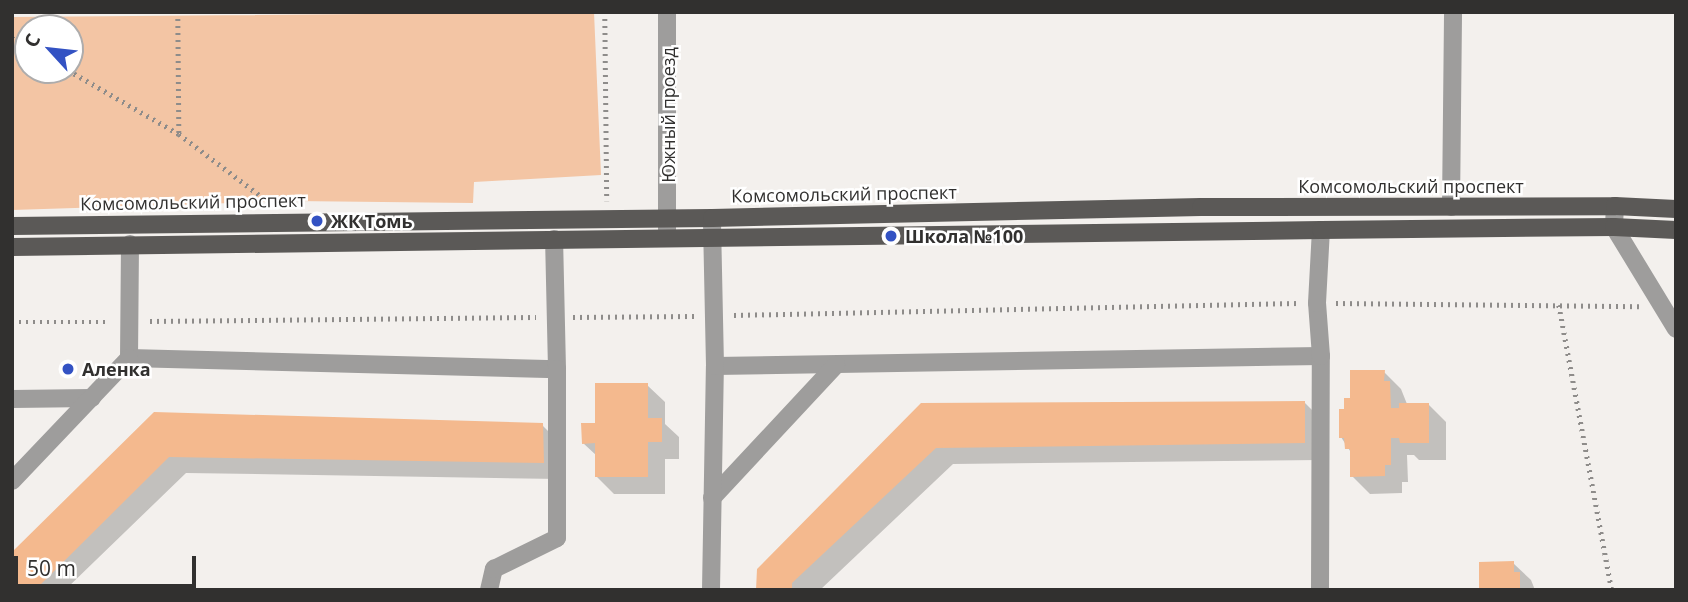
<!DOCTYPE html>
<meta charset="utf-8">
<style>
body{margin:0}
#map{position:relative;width:1688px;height:602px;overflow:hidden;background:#f3f0ed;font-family:"Open Sans",sans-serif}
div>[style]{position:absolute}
.green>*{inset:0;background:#f3c5a4}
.shadow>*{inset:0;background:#0003}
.building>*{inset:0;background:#f4b98e}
.path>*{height:4.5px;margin-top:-2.25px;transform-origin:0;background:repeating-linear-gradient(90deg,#8e8c8a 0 2px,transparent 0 7px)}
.minor>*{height:18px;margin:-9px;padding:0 9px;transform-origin:9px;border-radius:9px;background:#9e9d9c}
.major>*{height:18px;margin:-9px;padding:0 9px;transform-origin:9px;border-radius:9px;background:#5b5957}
.dots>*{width:19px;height:19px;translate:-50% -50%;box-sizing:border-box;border:4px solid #fff;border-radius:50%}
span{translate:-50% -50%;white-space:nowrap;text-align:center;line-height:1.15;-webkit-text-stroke:5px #fff;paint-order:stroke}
.street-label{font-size:18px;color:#31302f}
.poi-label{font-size:18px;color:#31302f;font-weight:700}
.left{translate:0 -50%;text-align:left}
.frame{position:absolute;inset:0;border:14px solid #31302f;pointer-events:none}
.north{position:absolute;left:14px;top:14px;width:70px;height:70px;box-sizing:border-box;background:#fff;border:2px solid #adacac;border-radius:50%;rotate:297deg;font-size:19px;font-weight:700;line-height:28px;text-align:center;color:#31302f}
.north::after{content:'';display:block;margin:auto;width:24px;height:32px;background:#3352c3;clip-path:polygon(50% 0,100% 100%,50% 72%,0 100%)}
.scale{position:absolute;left:14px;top:556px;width:182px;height:32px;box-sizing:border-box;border:4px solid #31302f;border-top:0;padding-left:9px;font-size:21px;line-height:24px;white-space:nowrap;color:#31302f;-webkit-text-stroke:5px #fff;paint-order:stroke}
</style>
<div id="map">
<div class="green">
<i style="clip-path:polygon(evenodd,594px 12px,601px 175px,474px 182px,473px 203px,293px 201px,12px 210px,12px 17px,594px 12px,28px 28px,70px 28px,70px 70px,28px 70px,28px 28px)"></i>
</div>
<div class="shadow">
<i style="clip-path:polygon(1384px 372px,1401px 389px,1407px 404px,1428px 404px,1446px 422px,1446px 460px,1419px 460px,1414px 455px,1407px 455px,1408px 482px,1402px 482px,1402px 493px,1370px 494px,1352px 476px,1352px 454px,1341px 437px,1352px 400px)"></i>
<i style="clip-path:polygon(647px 385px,665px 402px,665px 424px,679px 437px,679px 459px,665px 459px,665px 494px,614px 494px,597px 477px,597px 456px,583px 443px,597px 424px)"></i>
<i style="clip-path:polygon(1304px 402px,1321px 419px,1321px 460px,953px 464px,820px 590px,758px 590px,922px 405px)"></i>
<i style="clip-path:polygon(155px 413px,542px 425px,559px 442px,560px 479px,186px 473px,65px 590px,12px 590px)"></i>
<i style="clip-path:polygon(1513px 563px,1531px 580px,1535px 590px,1481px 590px)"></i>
</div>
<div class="building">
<i style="clip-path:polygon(1350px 370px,1385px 370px,1384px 381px,1390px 381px,1391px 408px,1399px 408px,1399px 403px,1429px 403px,1429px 443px,1400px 443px,1399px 438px,1391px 438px,1391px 465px,1385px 465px,1385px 476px,1350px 477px,1350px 449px,1345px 449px,1344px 438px,1339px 438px,1339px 409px,1344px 409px,1344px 398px,1350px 398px)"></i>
<i style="clip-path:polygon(595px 383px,648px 383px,648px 418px,662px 418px,662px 442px,648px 442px,648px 477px,595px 477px,595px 443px,582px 444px,581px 423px,595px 423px)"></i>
<i style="clip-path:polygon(1305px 401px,1305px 443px,936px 448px,792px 583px,792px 590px,756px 590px,757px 569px,921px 403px)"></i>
<i style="clip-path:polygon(154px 412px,543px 423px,544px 463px,169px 457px,35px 590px,12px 590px,12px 552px)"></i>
<i style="clip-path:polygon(1514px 561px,1514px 572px,1520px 572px,1520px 590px,1479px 590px,1479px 562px)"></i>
</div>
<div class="path">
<i style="left:178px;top:12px;width:122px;rotate:89.5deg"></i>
<i style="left:605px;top:12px;width:189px;rotate:89.4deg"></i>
<i style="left:12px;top:38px;width:18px;rotate:29deg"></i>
<i style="left:68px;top:70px;width:128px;rotate:30deg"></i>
<i style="left:179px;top:134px;width:114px;rotate:37.2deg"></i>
<i style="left:1336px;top:303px;width:303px;rotate:0.6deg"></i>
<i style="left:1559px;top:305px;width:290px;rotate:79.5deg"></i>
<i style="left:734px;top:315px;width:565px;rotate:-1.22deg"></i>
<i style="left:573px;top:317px;width:121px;rotate:-0.5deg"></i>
<i style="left:150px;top:321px;width:386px;rotate:-0.6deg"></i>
<i style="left:12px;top:322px;width:97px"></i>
</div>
<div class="minor">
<i style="left:667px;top:12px;width:226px;rotate:90deg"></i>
<i style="left:1615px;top:206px;width:21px;rotate:93deg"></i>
<i style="left:1614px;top:227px;width:119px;rotate:58.7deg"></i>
<i style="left:1451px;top:207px;width:195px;rotate:-89.4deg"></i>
<i style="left:130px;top:244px;width:114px;rotate:90.5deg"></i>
<i style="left:129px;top:358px;width:428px;rotate:1.5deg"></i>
<i style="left:557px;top:369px;width:130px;rotate:-91.3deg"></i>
<i style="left:715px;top:366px;width:606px;rotate:-0.95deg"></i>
<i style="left:12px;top:399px;width:80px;rotate:-0.7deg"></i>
<i style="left:12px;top:481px;width:170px;rotate:-46.4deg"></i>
<i style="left:712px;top:498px;width:182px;rotate:-47deg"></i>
<i style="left:489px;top:590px;width:22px;rotate:-77deg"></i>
<i style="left:494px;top:569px;width:70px;rotate:-26.2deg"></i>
<i style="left:557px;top:538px;width:169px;rotate:-90deg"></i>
<i style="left:711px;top:590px;width:224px;rotate:-89deg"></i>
<i style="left:715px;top:366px;width:144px;rotate:-91.2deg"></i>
<i style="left:1320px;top:590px;width:234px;rotate:-89.8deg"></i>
<i style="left:1321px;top:356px;width:53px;rotate:-94.3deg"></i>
<i style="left:1317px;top:303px;width:73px;rotate:-86.9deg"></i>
</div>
<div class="major">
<i style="left:12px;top:226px;width:700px;rotate:-0.65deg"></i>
<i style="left:712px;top:218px;width:489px;rotate:-1.3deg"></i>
<i style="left:1201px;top:207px;width:414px;rotate:-0.1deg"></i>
<i style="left:1615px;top:206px;width:61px;rotate:2.8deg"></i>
<i style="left:12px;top:247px;width:1309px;rotate:-0.74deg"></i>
<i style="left:1321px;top:230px;width:293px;rotate:-0.6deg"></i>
<i style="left:1614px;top:227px;width:62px;rotate:2.8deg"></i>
</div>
<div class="dots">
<i style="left:317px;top:221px;background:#3352c3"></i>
<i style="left:891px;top:236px;background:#3352c3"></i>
<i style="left:68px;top:369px;background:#3352c3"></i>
</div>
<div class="street-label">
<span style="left:668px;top:115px;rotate:-90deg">Южный проезд</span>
<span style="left:1411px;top:186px">Комсомольский проспект</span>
<span style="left:844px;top:194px;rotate:-1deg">Комсомольский проспект</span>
<span style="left:193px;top:202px;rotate:-1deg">Комсомольский проспект</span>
</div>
<div class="poi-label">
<span class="left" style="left:331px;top:221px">ЖК Томь</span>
<span class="left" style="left:905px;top:236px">Школа №100</span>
<span class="left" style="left:82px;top:369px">Аленка</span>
</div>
<div class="frame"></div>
<div class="north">С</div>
<div class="scale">50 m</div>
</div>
